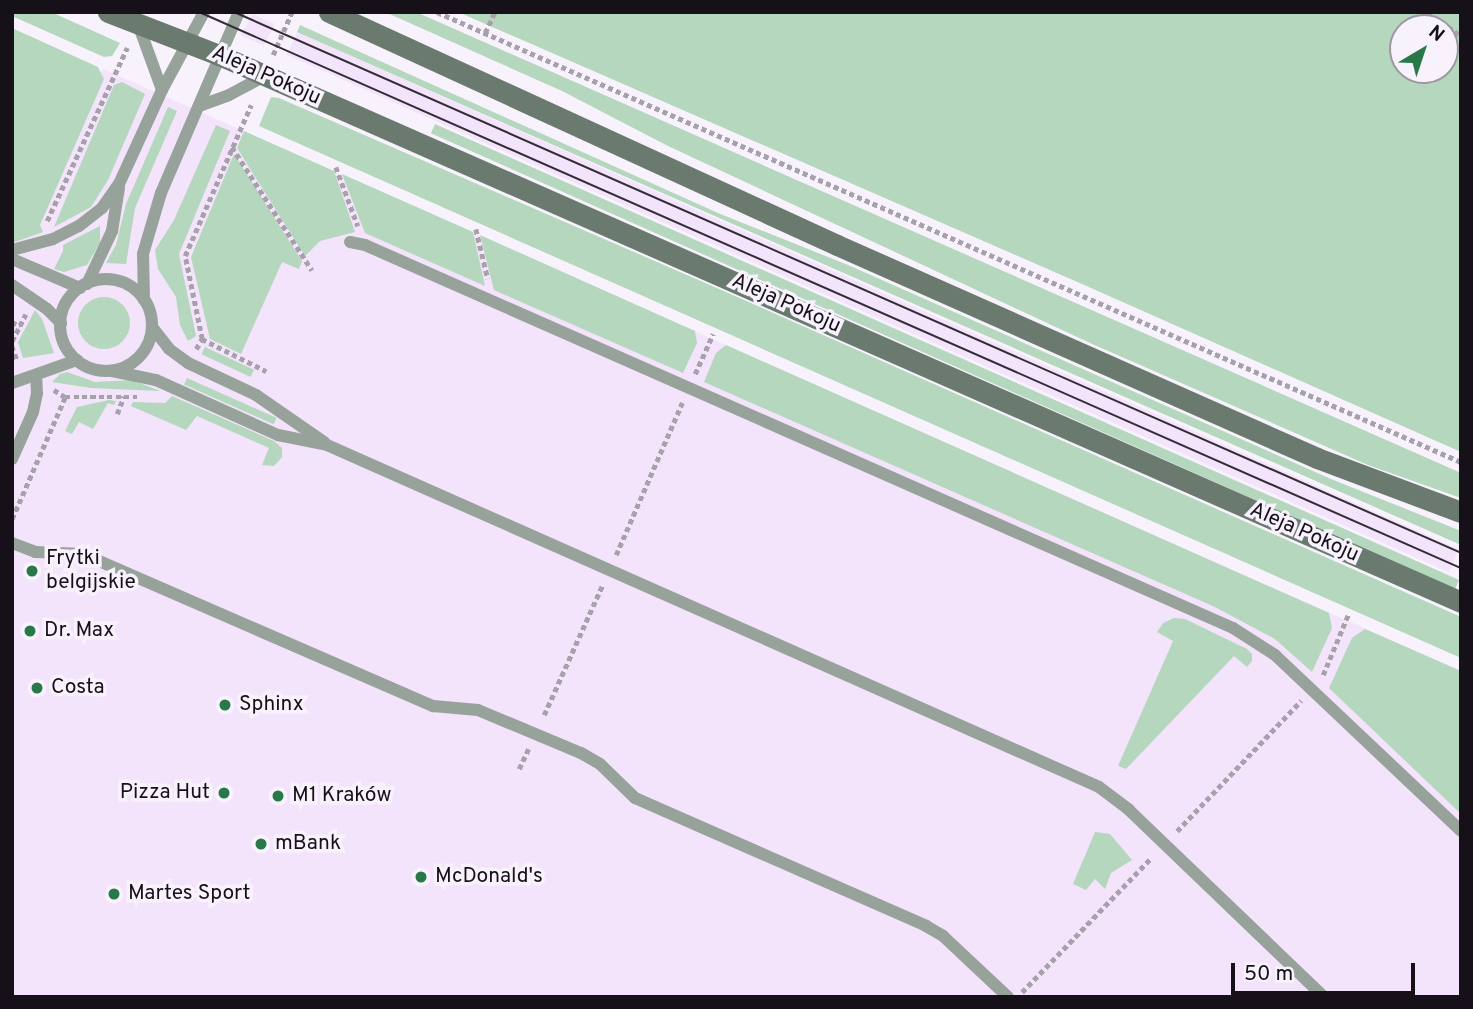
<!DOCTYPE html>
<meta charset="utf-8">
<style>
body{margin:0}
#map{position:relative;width:1473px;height:1009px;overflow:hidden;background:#f8f2fc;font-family:Overpass,sans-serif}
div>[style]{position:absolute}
.built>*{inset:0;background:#f3e3fb;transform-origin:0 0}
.green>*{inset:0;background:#b4d7be;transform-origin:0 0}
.round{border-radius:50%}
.path>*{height:4.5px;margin-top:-2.25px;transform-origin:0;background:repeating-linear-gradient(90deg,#a7a1ab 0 5px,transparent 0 8.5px)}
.lane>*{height:12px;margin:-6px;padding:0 6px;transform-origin:6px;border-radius:6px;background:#97a29a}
.lane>.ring{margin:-6px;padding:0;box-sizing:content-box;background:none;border:12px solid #97a29a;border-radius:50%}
.secondary>*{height:21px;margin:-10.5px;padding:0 10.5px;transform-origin:10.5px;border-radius:10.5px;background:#6b7a6f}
.tram>*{height:2px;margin:-1px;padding:0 1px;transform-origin:1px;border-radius:1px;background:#322c35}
.dots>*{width:19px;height:19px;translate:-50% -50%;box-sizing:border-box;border:4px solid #f8f2fc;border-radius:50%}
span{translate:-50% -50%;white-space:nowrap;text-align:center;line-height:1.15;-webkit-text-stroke:7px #f8f2fc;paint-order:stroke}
.street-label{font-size:21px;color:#161018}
.poi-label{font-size:21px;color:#161018}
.left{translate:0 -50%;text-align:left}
.right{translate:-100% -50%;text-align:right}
.frame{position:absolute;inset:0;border:14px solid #161018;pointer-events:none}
.north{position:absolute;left:1389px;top:14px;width:70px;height:70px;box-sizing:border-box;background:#f8f2fc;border:2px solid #9e98a1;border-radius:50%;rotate:39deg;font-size:19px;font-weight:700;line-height:28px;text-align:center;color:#161018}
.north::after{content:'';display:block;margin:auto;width:24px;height:32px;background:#287849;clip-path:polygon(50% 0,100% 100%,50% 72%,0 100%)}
.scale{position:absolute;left:1231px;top:963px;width:184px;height:32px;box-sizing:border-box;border:4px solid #161018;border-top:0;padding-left:9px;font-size:21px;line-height:24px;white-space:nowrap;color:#161018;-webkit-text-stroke:5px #f8f2fc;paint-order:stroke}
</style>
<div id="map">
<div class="built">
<i style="clip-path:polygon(253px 14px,275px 24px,264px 46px,240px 35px)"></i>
<i style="left:297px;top:32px;width:1272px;height:25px;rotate:24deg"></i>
<i style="clip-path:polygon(103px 69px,1461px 671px,1461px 997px,12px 997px,12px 231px,27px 231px)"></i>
</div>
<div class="green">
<i style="clip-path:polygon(12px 12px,51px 12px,120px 43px,112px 56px,104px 57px,12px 16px)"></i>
<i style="clip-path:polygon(385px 12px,416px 12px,1461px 473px,1461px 498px,1368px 465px,1090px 343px,668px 146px,562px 91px)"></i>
<i style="clip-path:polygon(evenodd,458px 12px,1461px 12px,1461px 452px,1082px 284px,458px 12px,1403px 28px,1445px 28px,1445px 70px,1403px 70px,1403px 28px)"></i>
<i style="clip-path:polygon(300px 25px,718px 213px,848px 265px,1331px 479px,1461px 531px,1461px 545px,297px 32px)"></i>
<i style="clip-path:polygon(12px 28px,98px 67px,104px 79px,40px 225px,43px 232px,12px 243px)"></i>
<i style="clip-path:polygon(122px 82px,145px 94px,108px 180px,91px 207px,54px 227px,114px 85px)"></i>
<i style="clip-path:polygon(271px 97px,279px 98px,710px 285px,1461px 617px,1461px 658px,259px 126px)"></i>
<i style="clip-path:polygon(168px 107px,177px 111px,135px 208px,126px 264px,106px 263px,116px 245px,126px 204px)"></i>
<i style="left:435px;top:124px;width:1121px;height:10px;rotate:24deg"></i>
<i style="clip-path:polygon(216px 125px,230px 131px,179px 254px,196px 336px,188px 341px,180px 325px,176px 297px,158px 269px,155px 250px,174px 220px)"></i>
<i style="clip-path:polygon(244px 131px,334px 171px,355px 232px,320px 241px,305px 256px,237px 148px)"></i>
<i style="clip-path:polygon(234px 154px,302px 261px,299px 269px,282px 262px,241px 354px,210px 339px,191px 257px)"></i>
<i style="clip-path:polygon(342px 174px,473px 232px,485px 286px,365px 233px)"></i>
<i style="clip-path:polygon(100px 226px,100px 243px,87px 265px,64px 272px,54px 269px,63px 251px,63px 245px)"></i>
<i style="clip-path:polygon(480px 235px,695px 331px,697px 343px,683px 373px,494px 290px)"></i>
<i class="round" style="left:78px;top:297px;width:52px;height:52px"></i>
<i style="clip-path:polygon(35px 310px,42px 319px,54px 353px,23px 358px,18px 342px)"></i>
<i style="clip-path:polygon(726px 345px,1329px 613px,1332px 628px,1312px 672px,1275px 639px,1215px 607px,704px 382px,716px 353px)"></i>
<i style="left:205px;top:347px;width:54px;height:8px;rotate:25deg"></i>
<i style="clip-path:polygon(67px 372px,95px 382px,132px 380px,160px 391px,91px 388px,52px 382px,60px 374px)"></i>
<i style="left:187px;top:378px;width:98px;height:7px;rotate:24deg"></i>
<i style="clip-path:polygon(172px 396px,274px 441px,282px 448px,282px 457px,274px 466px,262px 465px,269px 448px,197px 416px,186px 430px,131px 406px,133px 402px,165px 403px)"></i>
<i style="clip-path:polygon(109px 400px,116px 401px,114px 405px,108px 403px,93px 429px,79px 422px,72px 434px,65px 431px,77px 407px)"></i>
<i style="clip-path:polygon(1174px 618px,1185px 619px,1247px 649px,1252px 654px,1252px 661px,1247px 667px,1234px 656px,1126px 769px,1118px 766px,1173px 641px,1157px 632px,1163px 623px)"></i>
<i style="clip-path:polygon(1365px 629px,1461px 671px,1461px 814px,1329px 688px,1352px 638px)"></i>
<i style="clip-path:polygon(1095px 832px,1110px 834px,1132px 860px,1111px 873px,1105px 889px,1095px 879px,1086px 890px,1073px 884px)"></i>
</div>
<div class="path">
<i style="left:437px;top:12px;width:1119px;rotate:23.72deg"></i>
<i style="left:1427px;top:12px;width:42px;rotate:35.2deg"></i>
<i style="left:485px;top:33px;width:23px;rotate:-65deg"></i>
<i style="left:273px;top:55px;width:47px;rotate:-66.2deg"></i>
<i style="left:232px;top:147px;width:147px;rotate:57deg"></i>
<i style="left:336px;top:167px;width:63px;rotate:69.6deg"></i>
<i style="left:47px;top:221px;width:191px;rotate:-65.2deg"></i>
<i style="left:476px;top:229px;width:51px;rotate:76.5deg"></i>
<i style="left:12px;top:322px;width:9px;rotate:27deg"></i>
<i style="left:202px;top:339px;width:72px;rotate:26.6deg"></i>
<i style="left:12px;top:341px;width:30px;rotate:-63deg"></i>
<i style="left:12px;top:346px;width:15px;rotate:70deg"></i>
<i style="left:196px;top:349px;width:12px;rotate:-59deg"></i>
<i style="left:202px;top:339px;width:85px;rotate:-101.6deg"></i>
<i style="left:185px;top:256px;width:165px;rotate:-66.4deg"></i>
<i style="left:695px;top:374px;width:44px;rotate:-65.8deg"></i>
<i style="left:54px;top:390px;width:13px;rotate:32deg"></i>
<i style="left:65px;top:397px;width:72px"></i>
<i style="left:117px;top:414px;width:19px;rotate:-69deg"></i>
<i style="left:12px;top:519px;width:133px;rotate:-66.5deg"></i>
<i style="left:616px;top:555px;width:166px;rotate:-66.5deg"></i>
<i style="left:1323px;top:675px;width:65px;rotate:-67.4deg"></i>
<i style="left:544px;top:715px;width:144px;rotate:-65.8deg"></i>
<i style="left:519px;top:769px;width:23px;rotate:-65deg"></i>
<i style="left:1177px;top:831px;width:180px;rotate:-46.4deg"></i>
<i style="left:1022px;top:992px;width:187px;rotate:-46.1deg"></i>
</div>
<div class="lane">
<i style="left:138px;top:24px;width:70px;rotate:70deg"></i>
<i style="left:199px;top:106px;width:32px;rotate:-20deg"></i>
<i style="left:229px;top:95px;width:40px;rotate:-28deg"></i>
<i style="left:350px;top:242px;width:15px;rotate:11deg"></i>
<i style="left:365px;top:245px;width:949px;rotate:23.81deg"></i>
<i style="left:1233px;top:628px;width:50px;rotate:32.7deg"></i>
<i style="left:1275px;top:655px;width:256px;rotate:43.4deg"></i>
<i style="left:12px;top:250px;width:42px;rotate:-15deg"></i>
<i style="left:53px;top:239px;width:29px;rotate:-27deg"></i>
<i style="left:79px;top:226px;width:29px;rotate:-38deg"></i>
<i style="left:102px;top:208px;width:29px;rotate:-55deg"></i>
<i style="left:119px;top:184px;width:103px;rotate:-65.4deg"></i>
<i style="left:162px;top:90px;width:89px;rotate:-61.7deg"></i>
<i style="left:12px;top:259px;width:74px;rotate:23.1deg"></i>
<i class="ring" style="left:60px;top:279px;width:80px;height:80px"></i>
<i style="left:87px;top:284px;width:59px;rotate:-64.7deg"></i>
<i style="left:112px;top:231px;width:44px;rotate:-80.8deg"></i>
<i style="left:12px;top:285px;width:42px;rotate:34.4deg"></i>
<i style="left:47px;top:309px;width:20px;rotate:45deg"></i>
<i style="left:144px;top:300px;width:46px;rotate:-91.2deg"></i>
<i style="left:143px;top:254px;width:64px;rotate:-73.6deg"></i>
<i style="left:161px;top:193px;width:197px;rotate:-66.7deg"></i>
<i style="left:152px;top:327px;width:28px;rotate:52deg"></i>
<i style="left:169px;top:349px;width:24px;rotate:36deg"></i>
<i style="left:188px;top:363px;width:75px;rotate:25.2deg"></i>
<i style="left:256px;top:395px;width:83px;rotate:34.7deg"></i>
<i style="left:112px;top:371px;width:45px;rotate:11.6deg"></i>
<i style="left:156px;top:380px;width:134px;rotate:24.3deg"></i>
<i style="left:278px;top:435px;width:50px;rotate:11.5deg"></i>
<i style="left:327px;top:445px;width:844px;rotate:23.89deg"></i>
<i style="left:1099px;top:787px;width:38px;rotate:37deg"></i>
<i style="left:1129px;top:810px;width:270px;rotate:43.8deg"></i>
<i style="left:12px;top:383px;width:69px;rotate:-19.5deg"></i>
<i style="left:12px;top:459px;width:51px;rotate:-65.9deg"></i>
<i style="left:33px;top:412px;width:19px;rotate:-78deg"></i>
<i style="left:37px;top:393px;width:17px;rotate:-93deg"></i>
<i style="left:12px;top:543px;width:25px;rotate:21deg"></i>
<i style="left:35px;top:552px;width:48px;rotate:2.4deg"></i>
<i style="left:83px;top:554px;width:382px;rotate:23.5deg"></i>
<i style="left:433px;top:706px;width:45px;rotate:5.1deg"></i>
<i style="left:478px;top:710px;width:112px;rotate:22.7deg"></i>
<i style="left:581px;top:753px;width:22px;rotate:30deg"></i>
<i style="left:600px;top:764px;width:49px;rotate:44.2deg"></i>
<i style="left:635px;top:798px;width:318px;rotate:23.7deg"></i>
<i style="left:926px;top:926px;width:20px;rotate:30deg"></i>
<i style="left:943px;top:936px;width:89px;rotate:43.2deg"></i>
</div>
<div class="secondary">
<i style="left:108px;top:12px;width:119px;rotate:21.2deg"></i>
<i style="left:219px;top:55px;width:1357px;rotate:23.77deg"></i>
<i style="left:329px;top:12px;width:559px;rotate:24.64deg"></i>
<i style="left:837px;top:245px;width:525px;rotate:23.93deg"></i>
<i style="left:1317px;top:458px;width:154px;rotate:20.6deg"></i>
</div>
<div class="tram">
<i style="left:199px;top:12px;width:1379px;rotate:23.78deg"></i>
<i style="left:234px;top:12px;width:1341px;rotate:23.79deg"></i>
</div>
<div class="dots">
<i style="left:32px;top:571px;background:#287849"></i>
<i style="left:30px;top:631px;background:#287849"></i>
<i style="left:37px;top:688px;background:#287849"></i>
<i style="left:225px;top:705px;background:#287849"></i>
<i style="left:224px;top:793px;background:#287849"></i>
<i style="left:278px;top:796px;background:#287849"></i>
<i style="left:261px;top:844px;background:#287849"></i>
<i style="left:421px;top:877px;background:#287849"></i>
<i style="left:114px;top:894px;background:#287849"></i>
</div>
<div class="street-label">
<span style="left:266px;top:76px;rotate:24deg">Aleja Pokoju</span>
<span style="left:786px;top:304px;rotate:24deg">Aleja Pokoju</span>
<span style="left:1304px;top:533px;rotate:24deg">Aleja Pokoju</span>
</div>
<div class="poi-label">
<span class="left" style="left:46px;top:571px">Frytki<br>belgijskie</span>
<span class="left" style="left:44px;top:631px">Dr. Max</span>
<span class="left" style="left:51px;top:688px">Costa</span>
<span class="left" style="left:239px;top:705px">Sphinx</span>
<span class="right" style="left:210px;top:793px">Pizza Hut</span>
<span class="left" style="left:292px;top:796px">M1 Kraków</span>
<span class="left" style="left:275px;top:844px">mBank</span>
<span class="left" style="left:435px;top:877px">McDonald's</span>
<span class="left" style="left:128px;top:894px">Martes Sport</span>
</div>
<div class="frame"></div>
<div class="north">N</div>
<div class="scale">50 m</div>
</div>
